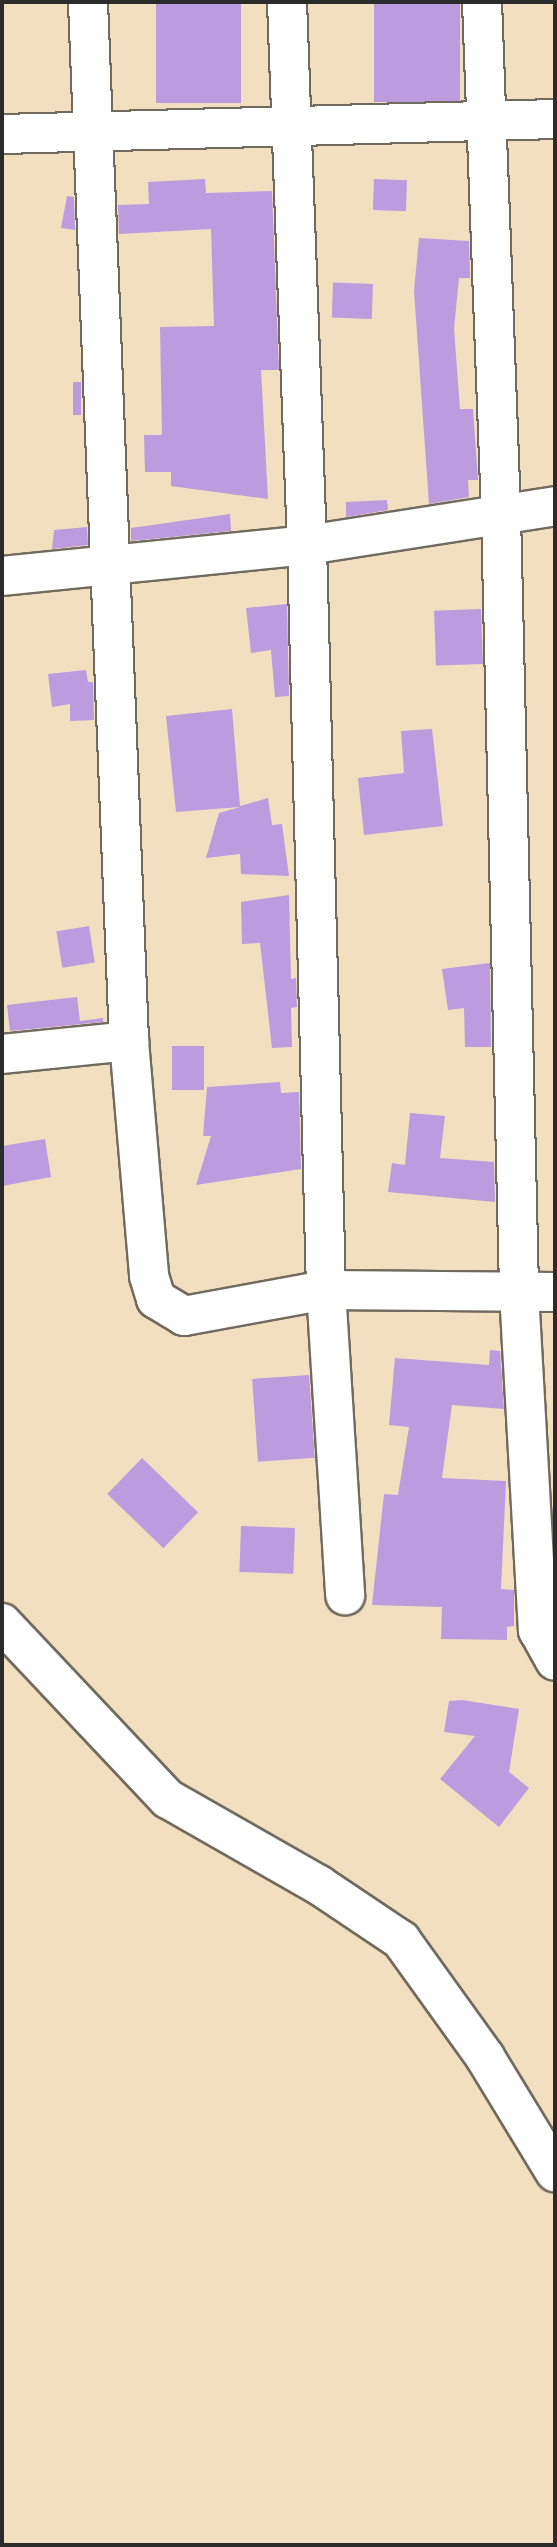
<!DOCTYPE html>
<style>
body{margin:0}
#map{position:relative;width:557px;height:2547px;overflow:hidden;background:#f2dfc0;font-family:Alegreya,serif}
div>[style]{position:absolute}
.building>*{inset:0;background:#bd9bdf;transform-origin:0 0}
.roads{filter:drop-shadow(2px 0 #716a5f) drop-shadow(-2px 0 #716a5f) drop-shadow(0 2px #716a5f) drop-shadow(0 -2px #716a5f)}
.minor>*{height:38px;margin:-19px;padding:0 19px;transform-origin:19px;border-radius:19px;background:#fff}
span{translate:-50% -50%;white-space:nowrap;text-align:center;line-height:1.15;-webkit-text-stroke:5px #fff;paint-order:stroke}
.frame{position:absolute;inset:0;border:4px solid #2b2b2b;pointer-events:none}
</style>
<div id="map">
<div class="building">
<i style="left:156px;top:2px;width:85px;height:101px"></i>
<i style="left:374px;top:2px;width:86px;height:100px"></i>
<i style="clip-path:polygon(205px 179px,206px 193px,272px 191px,279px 370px,261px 370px,268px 499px,171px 486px,171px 472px,145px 472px,144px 435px,162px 435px,160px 327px,214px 326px,211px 229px,119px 234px,118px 205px,149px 204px,148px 182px)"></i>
<i style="left:374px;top:179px;width:33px;height:31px;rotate:2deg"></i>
<i style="clip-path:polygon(67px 196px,74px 197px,75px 230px,61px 228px)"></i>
<i style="clip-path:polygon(419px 238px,469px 241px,470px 278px,459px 278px,454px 329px,460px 409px,473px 409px,478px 480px,468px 480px,469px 497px,429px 504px,414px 291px)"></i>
<i style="left:373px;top:284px;width:35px;height:40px;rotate:92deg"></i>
<i style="left:73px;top:382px;width:8px;height:33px"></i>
<i style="clip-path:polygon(387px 500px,388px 510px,346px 517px,346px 502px)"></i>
<i style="clip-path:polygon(230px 514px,231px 531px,131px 541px,131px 528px)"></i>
<i style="clip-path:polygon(87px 527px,88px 545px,52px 549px,54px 530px)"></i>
<i style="clip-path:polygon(287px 604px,289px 696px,275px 697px,271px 650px,251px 653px,246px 608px)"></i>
<i style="left:481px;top:609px;width:55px;height:47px;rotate:88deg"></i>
<i style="clip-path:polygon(86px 670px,88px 682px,93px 682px,94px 720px,70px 721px,70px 704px,52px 707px,48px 674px)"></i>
<i style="clip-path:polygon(232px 709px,240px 806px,268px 798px,272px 825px,282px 824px,289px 876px,241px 874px,240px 854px,206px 858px,219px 813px,240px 807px,176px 812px,166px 716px)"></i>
<i style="clip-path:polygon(432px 729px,443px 826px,364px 835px,358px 778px,404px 773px,401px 731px)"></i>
<i style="clip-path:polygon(289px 895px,291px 979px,296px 978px,297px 1007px,291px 1008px,292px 1047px,272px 1048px,260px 943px,242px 944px,241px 902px)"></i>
<i style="left:89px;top:926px;width:37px;height:33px;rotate:81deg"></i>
<i style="clip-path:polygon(490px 963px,491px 1047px,465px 1047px,464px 1008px,448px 1010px,442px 969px)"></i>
<i style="clip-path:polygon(77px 997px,80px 1021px,103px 1018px,103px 1022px,10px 1031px,7px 1005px)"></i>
<i style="left:172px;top:1046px;width:32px;height:44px"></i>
<i style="clip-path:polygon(280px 1082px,281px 1093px,299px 1092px,301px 1169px,196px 1185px,211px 1136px,203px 1136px,207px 1087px)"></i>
<i style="clip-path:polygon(410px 1113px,445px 1116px,440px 1158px,494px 1162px,495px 1202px,388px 1192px,392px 1163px,405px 1165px)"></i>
<i style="clip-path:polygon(45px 1139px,51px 1177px,2px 1186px,2px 1146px)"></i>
<i style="clip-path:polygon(490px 1350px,500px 1351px,504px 1409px,452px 1405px,442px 1478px,506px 1481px,501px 1589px,514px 1590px,514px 1626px,507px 1627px,507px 1640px,441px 1639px,442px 1607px,372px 1605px,384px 1494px,398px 1495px,409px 1427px,389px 1425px,395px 1358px,489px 1365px)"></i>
<i style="left:309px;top:1375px;width:83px;height:57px;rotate:86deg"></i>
<i style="left:142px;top:1458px;width:78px;height:50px;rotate:44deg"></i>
<i style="left:241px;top:1526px;width:54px;height:46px;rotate:2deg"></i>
<i style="clip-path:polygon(462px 1700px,519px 1709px,509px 1772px,529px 1788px,499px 1827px,440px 1779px,475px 1736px,444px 1732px,449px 1701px)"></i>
</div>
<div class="roads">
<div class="minor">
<i style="left:88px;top:2px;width:1040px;rotate:87.74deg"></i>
<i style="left:129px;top:1041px;width:236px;rotate:85.1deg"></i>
<i style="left:149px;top:1276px;width:24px;rotate:73deg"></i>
<i style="left:156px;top:1299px;width:33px;rotate:31deg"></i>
<i style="left:184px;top:1316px;width:144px;rotate:-10.4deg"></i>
<i style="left:326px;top:1290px;width:229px;rotate:0.5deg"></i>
<i style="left:287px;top:2px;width:543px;rotate:87.89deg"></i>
<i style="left:307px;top:545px;width:745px;rotate:88.54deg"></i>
<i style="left:326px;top:1290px;width:306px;rotate:86.4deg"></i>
<i style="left:482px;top:2px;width:512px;rotate:87.87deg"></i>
<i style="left:501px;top:514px;width:778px;rotate:88.67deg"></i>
<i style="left:519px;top:1292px;width:339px;rotate:86.8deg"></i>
<i style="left:538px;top:1630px;width:35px;rotate:61deg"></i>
<i style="left:2px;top:134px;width:553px;rotate:-1.55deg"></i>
<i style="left:2px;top:576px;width:307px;rotate:-5.8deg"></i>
<i style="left:307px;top:545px;width:251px;rotate:-8.9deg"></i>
<i style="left:2px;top:1054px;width:128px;rotate:-5.8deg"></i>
<i style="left:2px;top:1623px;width:242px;rotate:46.7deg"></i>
<i style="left:168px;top:1799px;width:174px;rotate:29.7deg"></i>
<i style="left:319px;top:1885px;width:99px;rotate:33.9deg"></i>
<i style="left:401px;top:1940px;width:144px;rotate:54.3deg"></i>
<i style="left:485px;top:2057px;width:135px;rotate:58.7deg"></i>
</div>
</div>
<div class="frame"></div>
</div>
